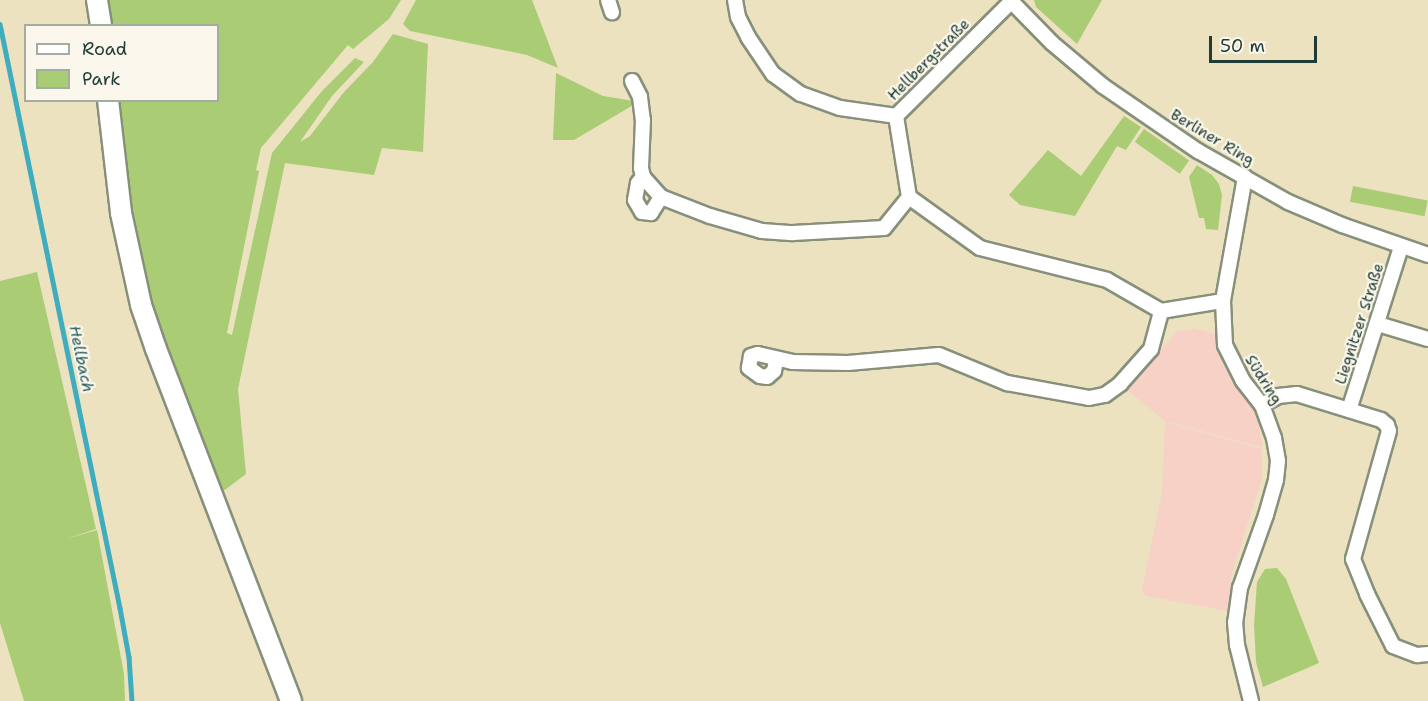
<!DOCTYPE html>
<meta charset="utf-8">
<style>
body{margin:0}
#map{position:relative;width:1428px;height:701px;overflow:hidden;background:#ece2c0;font-family:"Shantell Sans",sans-serif}
div>[style]{position:absolute}
.built>*{inset:0;background:#f7d1c6}
.green>*{inset:0;background:#a9cc75;transform-origin:0 0}
.stream>*{height:4.5px;margin:-2.25px;padding:0 2.25px;transform-origin:2.25px;border-radius:2.25px;background:#40adbf}
.roads{filter:drop-shadow(2px 0 #86907a) drop-shadow(-2px 0 #86907a) drop-shadow(0 2px #86907a) drop-shadow(0 -2px #86907a)}
.minor>*{height:14px;margin:-7px;padding:0 7px;transform-origin:7px;border-radius:7px;background:#fff}
.secondary>*{height:20px;margin:-10px;padding:0 10px;transform-origin:10px;border-radius:10px;background:#fff}
span{translate:-50% -50%;white-space:nowrap;text-align:center;line-height:1.15;-webkit-text-stroke:4.5px #fbf7ec;paint-order:stroke}
.street-label{font-size:15px;color:#1f3d34}
.water-label{font-size:16px;color:#295f5e;font-style:italic}
.legend{position:absolute;left:24px;top:24px;width:195px;height:78px;box-sizing:border-box;background:#fbf7ec;border:2px solid #a3ada2;margin:0;padding:8px 10px;list-style:none;font-size:18px;color:#1f3d34}
.legend li{display:flex;align-items:center;gap:12px;height:30px}
.legend b{width:30px;border:2px solid #a3ada2}
.scale{position:absolute;left:1209px;top:36px;width:108px;height:27px;box-sizing:border-box;border:3px solid #1f3d34;border-top:0;padding-left:8px;font-size:18px;line-height:21px;white-space:nowrap;color:#1f3d34;-webkit-text-stroke:4px #fbf7ec;paint-order:stroke}
</style>
<div id="map">
<div class="built">
<i style="clip-path:polygon(1194px 328px,1215px 334px,1225px 365px,1255px 407px,1261px 422px,1259px 427px,1263px 448px,1165px 421px,1127px 390px,1176px 332px)"></i>
<i style="clip-path:polygon(1165px 422px,1262px 449px,1262px 479px,1230px 580px,1233px 581px,1229px 611px,1145px 596px,1142px 590px,1162px 492px)"></i>
</div>
<div class="green">
<i style="clip-path:polygon(106px 0,401px 0,389px 19px,353px 49px,348px 45px,261px 148px,256px 170px,259px 171px,227px 333px,232px 335px,272px 153px,322px 91px,355px 58px,364px 62px,332px 96px,300px 142px,310px 136px,344px 92px,373px 62px,393px 34px,428px 44px,423px 152px,382px 148px,374px 175px,285px 163px,238px 389px,246px 474px,222px 492px,166px 350px,147px 291px,135px 238px,117px 101px,218px 100px,218px 26px,111px 25px)"></i>
<i style="clip-path:polygon(416px 0,532px 0,558px 68px,527px 55px,410px 31px,403px 24px)"></i>
<i style="clip-path:polygon(1034px 0,1102px 0,1077px 44px,1036px 7px)"></i>
<i style="clip-path:polygon(556px 73px,603px 96px,634px 101px,635px 104px,574px 140px,553px 140px)"></i>
<i style="clip-path:polygon(1124px 116px,1141px 127px,1126px 150px,1117px 146px,1075px 216px,1020px 205px,1009px 195px,1048px 150px,1081px 176px)"></i>
<i style="left:1144px;top:129px;width:55px;height:16px;rotate:35deg"></i>
<i style="clip-path:polygon(1197px 165px,1212px 175px,1219px 184px,1222px 195px,1218px 230px,1206px 229px,1204px 218px,1199px 218px,1189px 177px)"></i>
<i style="left:1353px;top:186px;width:76px;height:16px;rotate:11deg"></i>
<i style="clip-path:polygon(37px 272px,96px 529px,66px 539px,97px 530px,124px 674px,125px 701px,24px 701px,0 623px,0 281px)"></i>
<i style="clip-path:polygon(1277px 568px,1286px 579px,1319px 663px,1263px 687px,1256px 662px,1254px 625px,1257px 582px,1265px 569px)"></i>
</div>
<div class="stream">
<i style="left:0;top:24px;width:596px;rotate:78.39deg"></i>
<i style="left:120px;top:608px;width:50px;rotate:79.6deg"></i>
<i style="left:129px;top:657px;width:44px;rotate:86.1deg"></i>
</div>
<div class="roads">
<div class="minor">
<i style="left:608px;top:0;width:13px;rotate:72deg"></i>
<i style="left:735px;top:0;width:17px;rotate:80deg"></i>
<i style="left:738px;top:17px;width:22px;rotate:63deg"></i>
<i style="left:748px;top:37px;width:45px;rotate:56deg"></i>
<i style="left:773px;top:74px;width:34px;rotate:36deg"></i>
<i style="left:801px;top:94px;width:41px;rotate:19.7deg"></i>
<i style="left:840px;top:108px;width:57px;rotate:8.1deg"></i>
<i style="left:896px;top:116px;width:165px;rotate:-44.8deg"></i>
<i style="left:1010px;top:0;width:60px;rotate:45.7deg"></i>
<i style="left:1052px;top:43px;width:67px;rotate:40.1deg"></i>
<i style="left:1103px;top:86px;width:115px;rotate:34.4deg"></i>
<i style="left:1198px;top:151px;width:103px;rotate:29.5deg"></i>
<i style="left:1288px;top:202px;width:59px;rotate:23.1deg"></i>
<i style="left:1342px;top:225px;width:91px;rotate:19.2deg"></i>
<i style="left:632px;top:81px;width:18px;rotate:63deg"></i>
<i style="left:640px;top:97px;width:23px;rotate:83deg"></i>
<i style="left:643px;top:120px;width:48px;rotate:92.4deg"></i>
<i style="left:641px;top:168px;width:9px;rotate:77deg"></i>
<i style="left:896px;top:116px;width:82px;rotate:80.9deg"></i>
<i style="left:909px;top:197px;width:87px;rotate:35.7deg"></i>
<i style="left:980px;top:248px;width:131px;rotate:14.1deg"></i>
<i style="left:1107px;top:280px;width:62px;rotate:29.9deg"></i>
<i style="left:1161px;top:311px;width:63px;rotate:-9.2deg"></i>
<i style="left:1245px;top:177px;width:126px;rotate:100.1deg"></i>
<i style="left:1223px;top:301px;width:44px;rotate:87.4deg"></i>
<i style="left:1225px;top:345px;width:40px;rotate:63.4deg"></i>
<i style="left:1243px;top:381px;width:31px;rotate:52deg"></i>
<i style="left:1262px;top:405px;width:35px;rotate:70deg"></i>
<i style="left:1274px;top:438px;width:23px;rotate:80deg"></i>
<i style="left:1278px;top:461px;width:19px;rotate:96deg"></i>
<i style="left:1276px;top:480px;width:36px;rotate:106deg"></i>
<i style="left:1266px;top:515px;width:77px;rotate:109.6deg"></i>
<i style="left:1240px;top:588px;width:34px;rotate:98deg"></i>
<i style="left:1235px;top:622px;width:23px;rotate:85deg"></i>
<i style="left:1237px;top:645px;width:58px;rotate:76deg"></i>
<i style="left:661px;top:197px;width:19px;rotate:122deg"></i>
<i style="left:651px;top:213px;width:9px;rotate:-174deg"></i>
<i style="left:642px;top:212px;width:14px;rotate:-120deg"></i>
<i style="left:635px;top:200px;width:17px;rotate:-80deg"></i>
<i style="left:638px;top:183px;width:8px;rotate:-50deg"></i>
<i style="left:643px;top:177px;width:27px;rotate:48deg"></i>
<i style="left:661px;top:197px;width:53px;rotate:21.2deg"></i>
<i style="left:710px;top:216px;width:54px;rotate:16.1deg"></i>
<i style="left:762px;top:231px;width:31px;rotate:4deg"></i>
<i style="left:793px;top:233px;width:91px;rotate:-3.1deg"></i>
<i style="left:884px;top:228px;width:40px;rotate:-51deg"></i>
<i style="left:1378px;top:324px;width:52px;rotate:16.7deg"></i>
<i style="left:776px;top:360px;width:11px;rotate:100deg"></i>
<i style="left:774px;top:371px;width:9px;rotate:139deg"></i>
<i style="left:767px;top:377px;width:7px;rotate:-172deg"></i>
<i style="left:760px;top:376px;width:14px;rotate:-144deg"></i>
<i style="left:749px;top:368px;width:12px;rotate:-81deg"></i>
<i style="left:751px;top:356px;width:7px;rotate:-16deg"></i>
<i style="left:758px;top:354px;width:35px;rotate:13deg"></i>
<i style="left:792px;top:362px;width:56px;rotate:1deg"></i>
<i style="left:848px;top:363px;width:91px;rotate:-5deg"></i>
<i style="left:939px;top:355px;width:74px;rotate:22.4deg"></i>
<i style="left:1007px;top:383px;width:83px;rotate:10.4deg"></i>
<i style="left:1089px;top:398px;width:16px;rotate:-11deg"></i>
<i style="left:1105px;top:395px;width:19px;rotate:-36deg"></i>
<i style="left:1120px;top:384px;width:47px;rotate:-48.5deg"></i>
<i style="left:1151px;top:349px;width:39px;rotate:-75deg"></i>
<i style="left:1262px;top:405px;width:18px;rotate:-29deg"></i>
<i style="left:1278px;top:396px;width:19px;rotate:-6deg"></i>
<i style="left:1297px;top:394px;width:88px;rotate:17.2deg"></i>
<i style="left:1381px;top:420px;width:8px;rotate:40deg"></i>
<i style="left:1387px;top:425px;width:6px;rotate:72deg"></i>
<i style="left:1389px;top:431px;width:133px;rotate:105.7deg"></i>
<i style="left:1353px;top:559px;width:38px;rotate:68deg"></i>
<i style="left:1367px;top:594px;width:58px;rotate:63.4deg"></i>
<i style="left:1393px;top:646px;width:26px;rotate:21deg"></i>
<i style="left:1417px;top:655px;width:11px;rotate:-5deg"></i>
<i style="left:1349px;top:410px;width:171px;rotate:-72.3deg"></i>
</div>
<div class="secondary">
<i style="left:97px;top:0;width:26px;rotate:81deg"></i>
<i style="left:108px;top:100px;width:114px;rotate:83.4deg"></i>
<i style="left:121px;top:213px;width:94px;rotate:77.7deg"></i>
<i style="left:141px;top:305px;width:46px;rotate:71.2deg"></i>
<i style="left:156px;top:349px;width:377px;rotate:69deg"></i>
</div>
</div>
<div class="street-label">
<span style="left:929px;top:60px;rotate:-45deg">Hellbergstraße</span>
<span style="left:1212px;top:138px;rotate:31deg">Berliner Ring</span>
<span style="left:1360px;top:324px;rotate:-72deg">Liegnitzer Straße</span>
<span style="left:1263px;top:380px;rotate:58deg">Südring</span>
</div>
<div class="water-label">
<span style="left:81px;top:359px;rotate:78deg">Hellbach</span>
</div>
<ul class="legend">
<li><b style="height:8px;background:#fff"></b>Road</li>
<li><b style="height:16px;background:#a9cc75"></b>Park</li>
</ul>
<div class="scale">50 m</div>
</div>
